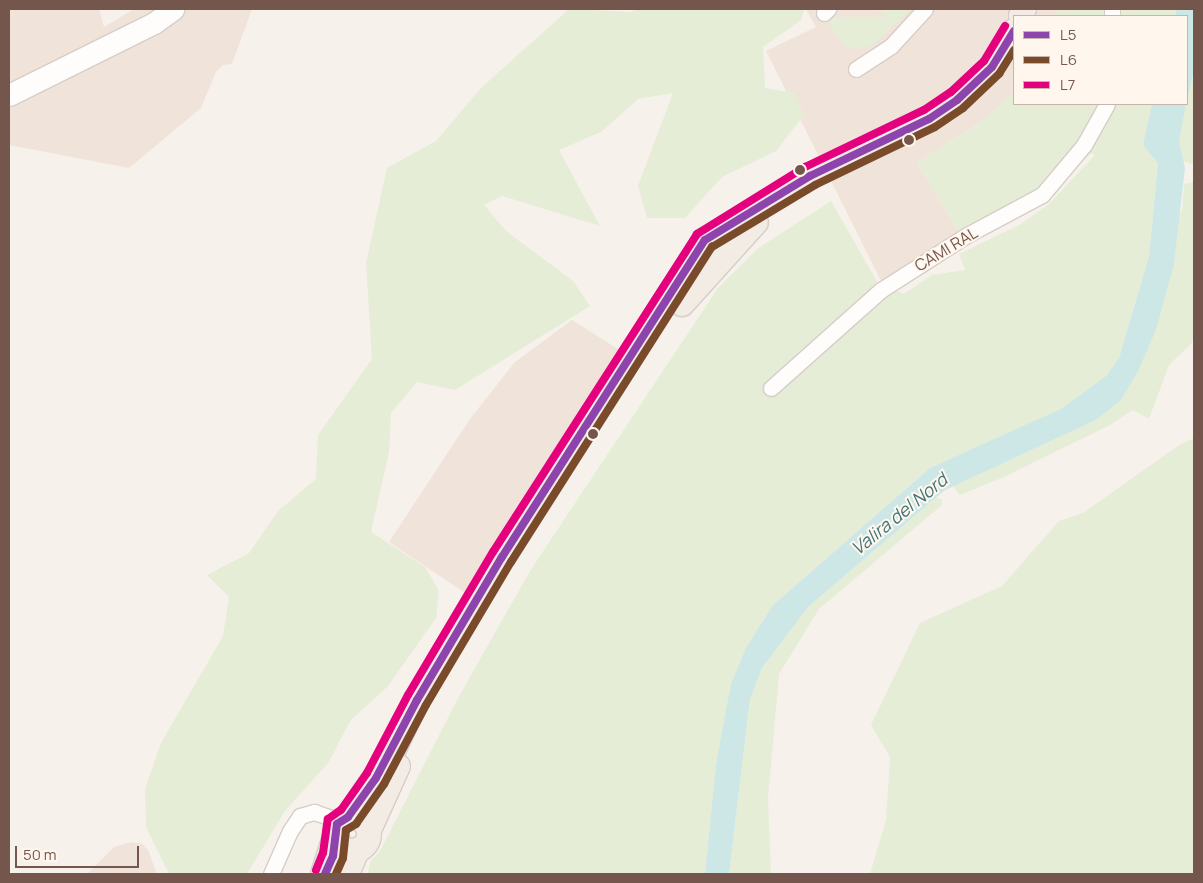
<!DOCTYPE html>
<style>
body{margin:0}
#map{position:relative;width:1203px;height:883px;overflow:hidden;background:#f7f1ec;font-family:Manrope,sans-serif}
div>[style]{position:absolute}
.residential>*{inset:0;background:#f0e3d9}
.green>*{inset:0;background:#e5edd7}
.water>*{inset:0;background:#cde7e7}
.roads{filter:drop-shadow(1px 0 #d6cdc8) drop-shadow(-1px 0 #d6cdc8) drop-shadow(0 1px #d6cdc8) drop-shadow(0 -1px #d6cdc8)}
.street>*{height:15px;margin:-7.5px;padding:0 7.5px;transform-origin:7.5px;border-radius:7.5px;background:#fefdfc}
.secondary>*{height:21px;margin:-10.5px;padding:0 10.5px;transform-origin:10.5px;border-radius:10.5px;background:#fefdfc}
.primary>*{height:24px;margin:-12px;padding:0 12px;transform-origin:12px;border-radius:12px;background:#f2ece5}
.primary>.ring{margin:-12px;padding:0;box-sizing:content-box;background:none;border:24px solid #f2ece5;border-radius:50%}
.highway>*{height:28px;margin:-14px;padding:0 14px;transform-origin:14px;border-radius:14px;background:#f1e8e5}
.bus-1>*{height:8px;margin:-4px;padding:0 4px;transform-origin:4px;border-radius:4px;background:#8e44ad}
.bus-2>*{height:8px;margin:-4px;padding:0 4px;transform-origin:4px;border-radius:4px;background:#7a4b2a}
.bus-3>*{height:8px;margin:-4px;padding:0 4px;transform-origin:4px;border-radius:4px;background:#e5007d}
.dots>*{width:14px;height:14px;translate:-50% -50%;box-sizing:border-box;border:2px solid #fff6ed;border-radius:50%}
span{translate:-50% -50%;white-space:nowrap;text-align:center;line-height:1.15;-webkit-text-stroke:4px #fff6ed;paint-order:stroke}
.street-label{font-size:16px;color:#75564c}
.water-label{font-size:18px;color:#407679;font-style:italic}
.frame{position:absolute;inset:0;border:10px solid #75564c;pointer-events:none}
.legend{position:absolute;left:1013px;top:15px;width:175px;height:90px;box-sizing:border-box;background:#fff6ed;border:1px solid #c8b6ad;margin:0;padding:6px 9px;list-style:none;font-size:15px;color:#75564c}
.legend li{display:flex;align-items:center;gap:10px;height:25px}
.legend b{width:25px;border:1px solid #c8b6ad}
.scale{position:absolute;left:15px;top:846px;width:124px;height:22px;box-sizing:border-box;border:2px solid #75564c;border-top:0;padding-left:6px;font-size:15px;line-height:18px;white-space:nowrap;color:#75564c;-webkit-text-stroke:4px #fff6ed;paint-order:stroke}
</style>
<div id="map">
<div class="residential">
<i style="clip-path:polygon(9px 9px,99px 9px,104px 27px,134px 9px,252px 9px,232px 64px,223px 65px,216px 72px,201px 108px,129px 168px,9px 145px)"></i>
<i style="clip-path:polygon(806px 9px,1058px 9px,1056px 16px,1014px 16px,1014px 92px,982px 121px,917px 163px,959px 232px,881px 281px,766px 51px,816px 27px)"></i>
<i style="clip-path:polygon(572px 320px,621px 351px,465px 593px,389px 542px,470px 419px,515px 362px)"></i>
<i style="clip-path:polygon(132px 842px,142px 844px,148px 850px,157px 874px,87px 874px,114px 847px)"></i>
</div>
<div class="green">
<i style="clip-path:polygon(569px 9px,631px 12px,638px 9px,804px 9px,801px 20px,763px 47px,765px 88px,795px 93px,804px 115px,776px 151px,722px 177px,685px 218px,647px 218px,638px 186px,673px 93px,638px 99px,601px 132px,559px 150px,600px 226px,502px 196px,484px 205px,506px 231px,573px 281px,590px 306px,455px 390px,417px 382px,391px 413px,389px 452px,371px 532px,425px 567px,439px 591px,436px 618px,388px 686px,350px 721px,329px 762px,285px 811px,247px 874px,169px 874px,146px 827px,145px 789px,161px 743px,223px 636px,229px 597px,207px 575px,249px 553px,278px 511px,316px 479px,318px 435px,372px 359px,366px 263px,387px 168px,436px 141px,481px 88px)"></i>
<i style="clip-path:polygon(878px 9px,911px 9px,872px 46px,850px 49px,842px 44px,828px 22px,835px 17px,886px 17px)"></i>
<i style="clip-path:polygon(1058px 9px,1194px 9px,1194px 162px,1192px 164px,1148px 150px,1158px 163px,1149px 256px,1119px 358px,1106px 376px,1061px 410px,930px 468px,773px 605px,723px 729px,716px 764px,705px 874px,368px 874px,370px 862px,380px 851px,457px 700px,530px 571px,718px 288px,757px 249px,831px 201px,879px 285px,904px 294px,932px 275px,965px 270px,959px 254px,1019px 225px,1048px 205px,1095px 155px,1092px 153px,1037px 191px,959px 232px,917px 163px,982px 121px,1014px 92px,1014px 104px,1187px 104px,1187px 16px,1056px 16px)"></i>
<i style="clip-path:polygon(1193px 182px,1194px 336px,1192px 343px,1169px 365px,1149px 419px,1133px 410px,1110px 425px,1004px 477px,960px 495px,953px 486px,1096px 420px,1182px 210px,1184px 184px)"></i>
<i style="clip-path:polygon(1194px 438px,1194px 874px,870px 874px,886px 820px,890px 757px,871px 725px,920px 623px,1002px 586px,1059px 521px,1083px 513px,1179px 445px)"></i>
<i style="clip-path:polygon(936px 498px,941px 499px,942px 505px,819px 609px,779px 674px,768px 798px,771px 874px,729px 874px,750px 699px,762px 668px,808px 607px)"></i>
</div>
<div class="water">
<i style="clip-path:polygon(1177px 9px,1194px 9px,1194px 69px,1187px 100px,1187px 16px,1175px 16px)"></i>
<i style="clip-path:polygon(1152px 104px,1186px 104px,1179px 141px,1185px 168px,1174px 264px,1156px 330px,1137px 373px,1121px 400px,1096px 420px,945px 490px,808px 607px,762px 668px,750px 699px,729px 874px,705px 874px,716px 764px,731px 684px,746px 648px,773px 605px,930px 468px,1061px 409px,1106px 376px,1119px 358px,1149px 256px,1158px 163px,1143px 145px)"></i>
</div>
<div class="roads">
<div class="street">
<i style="left:1112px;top:9px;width:7px;rotate:90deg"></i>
<i style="left:824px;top:13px;width:6px;rotate:-45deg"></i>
<i style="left:856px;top:69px;width:42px;rotate:-33.3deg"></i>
<i style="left:891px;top:46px;width:50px;rotate:-47.4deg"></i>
<i style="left:771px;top:388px;width:147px;rotate:-41.7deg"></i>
<i style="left:881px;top:290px;width:102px;rotate:-32.6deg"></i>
<i style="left:967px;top:235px;width:85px;rotate:-28.1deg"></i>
<i style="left:1042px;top:195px;width:65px;rotate:-50deg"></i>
<i style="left:1084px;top:145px;width:47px;rotate:-60.7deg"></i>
<i style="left:271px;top:874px;width:47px;rotate:-66.2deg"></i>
<i style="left:290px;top:831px;width:18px;rotate:-56deg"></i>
<i style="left:300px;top:816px;width:15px;rotate:-16deg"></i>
<i style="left:314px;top:812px;width:28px;rotate:19deg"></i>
</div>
<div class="secondary">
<i style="left:9px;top:95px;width:162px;rotate:-26.4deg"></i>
<i style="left:154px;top:23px;width:24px;rotate:-36deg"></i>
</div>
<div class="primary">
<i style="left:1021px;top:16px;width:8px;rotate:-67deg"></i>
<i style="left:682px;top:304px;width:110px;rotate:-47.9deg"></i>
<i class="ring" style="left:335px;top:817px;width:10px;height:10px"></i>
<i style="left:348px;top:817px;width:84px;rotate:-56.1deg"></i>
<i style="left:395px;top:747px;width:52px;rotate:-64.9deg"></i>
<i style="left:417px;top:700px;width:166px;rotate:-59.3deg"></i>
<i style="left:502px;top:557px;width:376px;rotate:-57.4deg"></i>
<i style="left:705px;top:240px;width:123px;rotate:-31.4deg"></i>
<i style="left:810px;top:176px;width:132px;rotate:-25.6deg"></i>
<i style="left:929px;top:119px;width:34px;rotate:-34deg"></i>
<i style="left:957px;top:100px;width:48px;rotate:-43.3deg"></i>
<i style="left:992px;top:67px;width:42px;rotate:-58.6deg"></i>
<i style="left:369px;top:830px;width:70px;rotate:-65.6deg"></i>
<i style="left:347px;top:874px;width:26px;rotate:-67deg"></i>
</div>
<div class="highway">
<i style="left:325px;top:874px;width:35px;rotate:-72deg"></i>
</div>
</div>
<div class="bus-1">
<i style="left:325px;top:874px;width:20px;rotate:-66deg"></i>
<i style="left:333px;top:856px;width:32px;rotate:-83deg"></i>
<i style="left:337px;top:824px;width:13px;rotate:-32deg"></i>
<i style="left:348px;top:817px;width:48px;rotate:-54.3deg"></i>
<i style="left:376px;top:778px;width:88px;rotate:-62.3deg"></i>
<i style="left:417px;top:700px;width:166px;rotate:-59.3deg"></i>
<i style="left:502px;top:557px;width:376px;rotate:-57.4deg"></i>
<i style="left:705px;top:240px;width:123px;rotate:-31.4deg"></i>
<i style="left:810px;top:176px;width:132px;rotate:-25.6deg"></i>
<i style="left:929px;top:119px;width:34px;rotate:-34deg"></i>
<i style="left:957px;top:100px;width:48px;rotate:-43.3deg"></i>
<i style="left:992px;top:67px;width:42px;rotate:-58.6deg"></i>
</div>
<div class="bus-2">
<i style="left:336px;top:874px;width:17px;rotate:-66deg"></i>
<i style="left:343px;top:858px;width:28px;rotate:-84deg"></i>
<i style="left:346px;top:830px;width:12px;rotate:-31deg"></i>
<i style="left:356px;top:824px;width:49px;rotate:-55deg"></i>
<i style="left:384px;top:784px;width:89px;rotate:-62deg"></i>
<i style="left:426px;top:705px;width:166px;rotate:-59.3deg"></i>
<i style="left:511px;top:562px;width:374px;rotate:-57.5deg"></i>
<i style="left:712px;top:247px;width:120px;rotate:-31deg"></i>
<i style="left:815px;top:185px;width:133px;rotate:-25.8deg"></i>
<i style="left:935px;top:127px;width:34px;rotate:-34deg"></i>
<i style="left:963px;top:108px;width:50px;rotate:-43.4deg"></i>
<i style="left:999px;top:74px;width:28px;rotate:-58deg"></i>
</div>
<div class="bus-3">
<i style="left:316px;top:870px;width:18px;rotate:-68deg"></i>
<i style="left:323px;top:853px;width:34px;rotate:-82deg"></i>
<i style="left:328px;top:819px;width:16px;rotate:-35deg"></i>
<i style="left:341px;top:810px;width:45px;rotate:-54.9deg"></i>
<i style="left:367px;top:773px;width:88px;rotate:-62.3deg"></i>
<i style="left:408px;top:695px;width:166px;rotate:-59.3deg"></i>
<i style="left:493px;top:552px;width:378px;rotate:-57.3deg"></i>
<i style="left:697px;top:234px;width:127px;rotate:-31.8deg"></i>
<i style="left:805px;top:167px;width:132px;rotate:-25.6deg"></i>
<i style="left:924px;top:110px;width:32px;rotate:-34deg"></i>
<i style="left:951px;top:92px;width:45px;rotate:-43.2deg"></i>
<i style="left:984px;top:61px;width:41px;rotate:-59deg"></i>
</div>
<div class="dots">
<i style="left:909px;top:140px;background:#75564c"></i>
<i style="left:800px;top:170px;background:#75564c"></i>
<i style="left:593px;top:434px;background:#75564c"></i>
</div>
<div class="street-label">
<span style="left:946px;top:249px;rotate:-31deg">CAMI RAL</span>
</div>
<div class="water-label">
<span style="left:899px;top:514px;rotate:-39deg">Valira del Nord</span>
</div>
<div class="frame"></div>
<ul class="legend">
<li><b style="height:6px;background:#8e44ad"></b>L5</li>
<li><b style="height:6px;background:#7a4b2a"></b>L6</li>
<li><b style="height:6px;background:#e5007d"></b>L7</li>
</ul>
<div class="scale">50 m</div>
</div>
